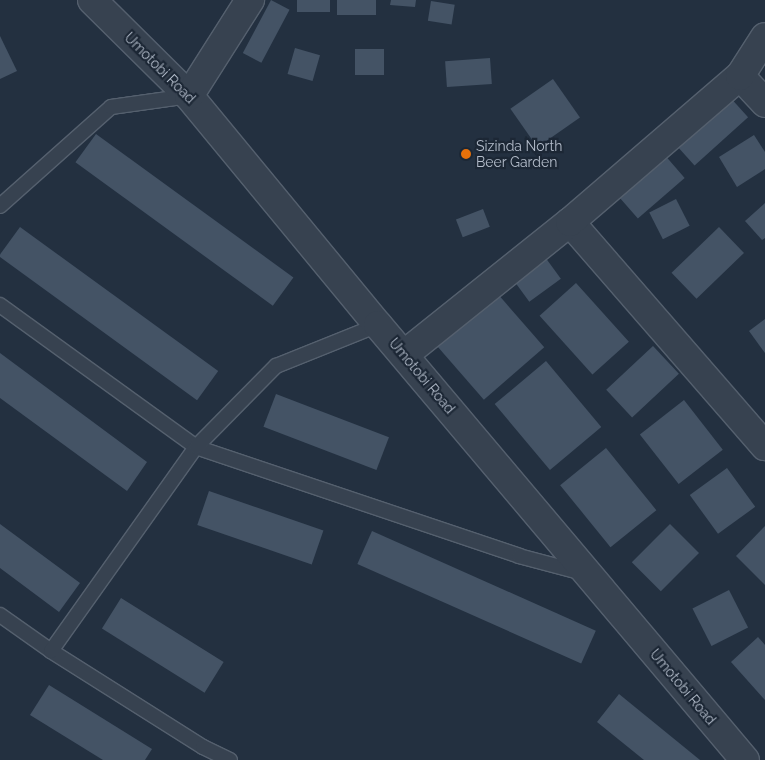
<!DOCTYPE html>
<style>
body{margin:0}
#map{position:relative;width:765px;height:760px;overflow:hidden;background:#233040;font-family:Raleway,sans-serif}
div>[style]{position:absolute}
.building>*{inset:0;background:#445365;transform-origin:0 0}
.roads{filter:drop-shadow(1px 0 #55606e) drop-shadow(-1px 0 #55606e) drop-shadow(0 1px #55606e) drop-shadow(0 -1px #55606e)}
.lane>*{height:14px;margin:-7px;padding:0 7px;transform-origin:7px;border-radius:7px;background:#374250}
.street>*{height:28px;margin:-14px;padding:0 14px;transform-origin:14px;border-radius:14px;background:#374250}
.dots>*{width:14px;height:14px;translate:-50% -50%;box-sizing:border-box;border:2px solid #1c2735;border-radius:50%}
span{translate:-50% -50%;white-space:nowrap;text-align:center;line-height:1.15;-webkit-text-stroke:4.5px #1c2735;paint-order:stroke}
.street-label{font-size:14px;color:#b4bdcb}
.poi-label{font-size:14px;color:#b4bdcb}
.left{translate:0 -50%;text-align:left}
</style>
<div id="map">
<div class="building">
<i style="left:271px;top:0;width:21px;height:60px;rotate:28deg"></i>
<i style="left:297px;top:0;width:33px;height:12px"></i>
<i style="left:337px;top:0;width:39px;height:15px"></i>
<i style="clip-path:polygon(391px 0,416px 0,415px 7px,390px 5px)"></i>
<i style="left:431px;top:1px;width:24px;height:20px;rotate:9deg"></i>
<i style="clip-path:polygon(0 36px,17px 71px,0 79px)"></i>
<i style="left:295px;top:48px;width:26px;height:27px;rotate:16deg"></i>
<i style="left:355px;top:49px;width:29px;height:26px"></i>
<i style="left:490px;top:58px;width:26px;height:45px;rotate:86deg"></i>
<i style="left:553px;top:79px;width:47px;height:52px;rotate:55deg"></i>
<i style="left:728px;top:95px;width:30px;height:72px;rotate:48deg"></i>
<i style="left:96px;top:134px;width:244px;height:35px;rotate:36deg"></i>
<i style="clip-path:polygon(754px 135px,765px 152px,765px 169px,737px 187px,719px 157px)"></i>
<i style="left:663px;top:153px;width:33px;height:62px;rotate:49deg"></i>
<i style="left:676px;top:199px;width:30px;height:30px;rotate:63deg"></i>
<i style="clip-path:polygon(765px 203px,765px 238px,762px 240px,745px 221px)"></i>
<i style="left:483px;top:209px;width:19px;height:29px;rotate:69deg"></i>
<i style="left:20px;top:227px;width:245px;height:36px;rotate:36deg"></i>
<i style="left:719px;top:227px;width:36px;height:66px;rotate:46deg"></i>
<i style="left:545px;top:257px;width:27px;height:39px;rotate:54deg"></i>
<i style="left:576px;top:283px;width:79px;height:49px;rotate:48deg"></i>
<i style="left:497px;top:293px;width:72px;height:80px;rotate:49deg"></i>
<i style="clip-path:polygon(765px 319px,765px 353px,749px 331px)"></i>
<i style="left:653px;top:346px;width:38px;height:64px;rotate:47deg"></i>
<i style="clip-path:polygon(0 353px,147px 462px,127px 491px,0 398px)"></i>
<i style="left:546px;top:361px;width:86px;height:67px;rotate:50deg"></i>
<i style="left:276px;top:394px;width:121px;height:35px;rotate:21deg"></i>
<i style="left:684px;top:400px;width:63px;height:56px;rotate:52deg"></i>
<i style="left:606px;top:448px;width:80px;height:59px;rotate:51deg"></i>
<i style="left:727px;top:468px;width:48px;height:46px;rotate:54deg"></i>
<i style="left:209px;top:491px;width:121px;height:36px;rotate:19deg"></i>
<i style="clip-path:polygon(0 524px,80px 583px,59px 612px,0 568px)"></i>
<i style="left:670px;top:524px;width:41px;height:54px;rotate:45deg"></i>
<i style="clip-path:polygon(765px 526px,765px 585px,736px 556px)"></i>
<i style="left:372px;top:531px;width:245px;height:36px;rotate:24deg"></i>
<i style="left:729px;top:590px;width:42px;height:41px;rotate:63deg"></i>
<i style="left:121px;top:598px;width:121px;height:36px;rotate:32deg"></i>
<i style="clip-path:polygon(758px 637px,765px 645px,765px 700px,731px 662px)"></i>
<i style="clip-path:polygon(49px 685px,152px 749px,145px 760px,103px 760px,30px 715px)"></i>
<i style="clip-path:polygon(619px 694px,700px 760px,644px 760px,597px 722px)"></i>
</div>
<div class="roads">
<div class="lane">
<i style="left:0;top:206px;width:149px;rotate:-41.7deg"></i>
<i style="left:111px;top:107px;width:79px;rotate:-8deg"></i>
<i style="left:0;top:305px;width:242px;rotate:35.9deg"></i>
<i style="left:196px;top:447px;width:341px;rotate:18.6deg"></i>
<i style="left:519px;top:556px;width:66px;rotate:14.9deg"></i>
<i style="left:0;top:615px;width:62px;rotate:35.2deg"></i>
<i style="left:51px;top:651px;width:180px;rotate:32.3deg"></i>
<i style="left:203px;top:747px;width:30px;rotate:26deg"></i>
<i style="left:51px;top:651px;width:250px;rotate:-54.6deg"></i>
<i style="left:196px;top:447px;width:114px;rotate:-45.4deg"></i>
<i style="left:276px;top:366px;width:110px;rotate:-21.9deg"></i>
</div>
<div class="street">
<i style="left:92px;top:0;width:136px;rotate:44.7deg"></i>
<i style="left:189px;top:96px;width:297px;rotate:50.5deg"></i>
<i style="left:378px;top:325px;width:569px;rotate:49.85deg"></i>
<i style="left:740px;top:76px;width:37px;rotate:47deg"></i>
<i style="left:189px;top:96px;width:114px;rotate:-57.6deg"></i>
<i style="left:570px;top:222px;width:297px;rotate:49deg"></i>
<i style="left:405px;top:354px;width:211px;rotate:-38.7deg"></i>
<i style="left:570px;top:222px;width:224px;rotate:-40.7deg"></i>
<i style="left:740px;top:76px;width:46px;rotate:-57.3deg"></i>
</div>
</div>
<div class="dots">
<i style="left:466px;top:154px;background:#e8710a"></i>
</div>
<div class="street-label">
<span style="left:160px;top:68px;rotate:45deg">Umotobi Road</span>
<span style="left:422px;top:376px;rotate:50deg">Umotobi Road</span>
<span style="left:683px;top:687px;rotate:50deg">Umotobi Road</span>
</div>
<div class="poi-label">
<span class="left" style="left:476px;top:154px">Sizinda North<br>Beer Garden</span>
</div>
</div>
